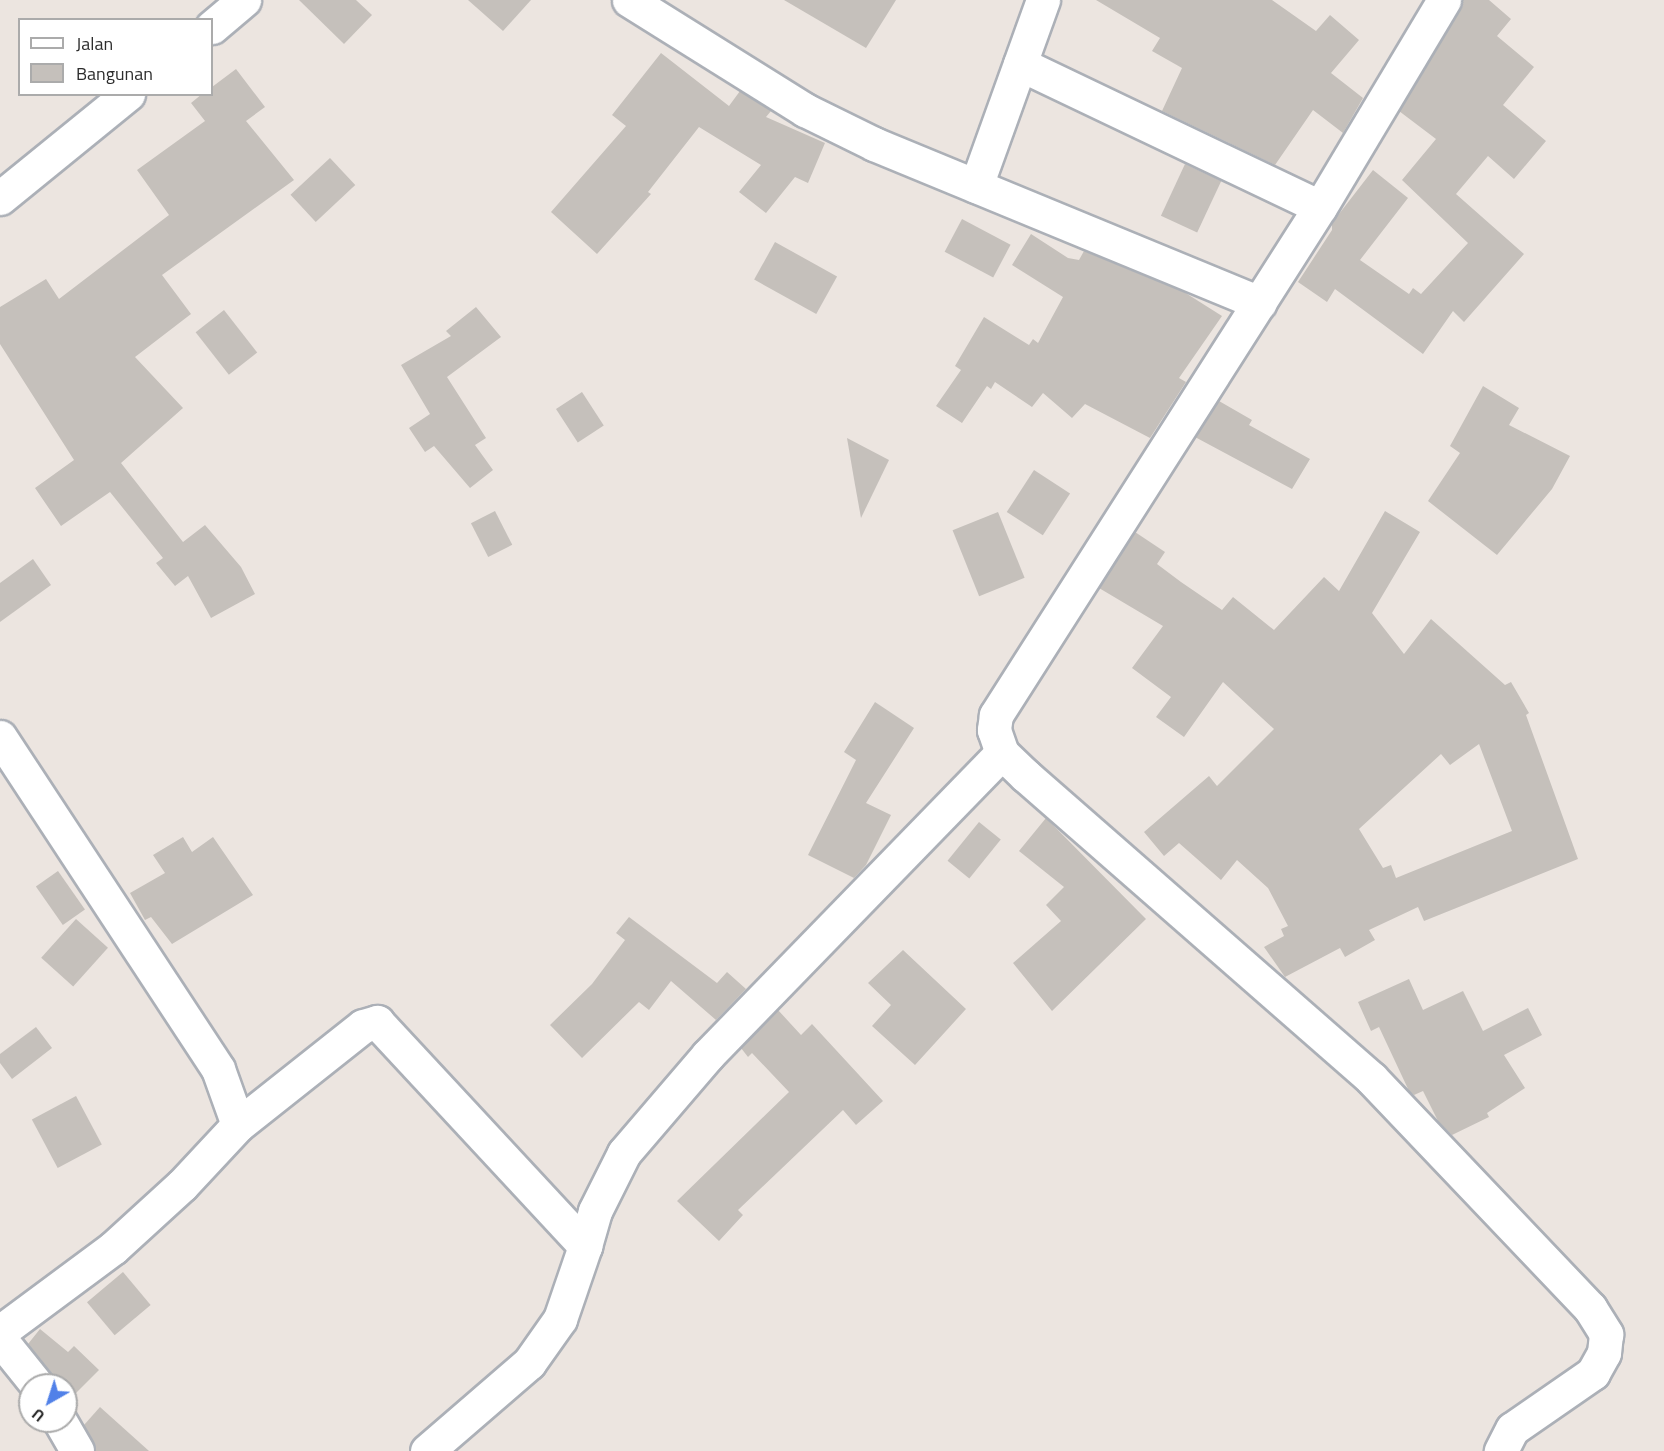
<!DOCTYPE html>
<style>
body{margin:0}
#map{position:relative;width:1664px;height:1451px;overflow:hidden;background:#ece5e0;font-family:"Titillium Web",sans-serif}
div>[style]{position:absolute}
.building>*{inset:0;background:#c5c0bb;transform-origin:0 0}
.roads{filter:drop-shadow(2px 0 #acb0b7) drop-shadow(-2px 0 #acb0b7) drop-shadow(0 2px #acb0b7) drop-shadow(0 -2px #acb0b7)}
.minor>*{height:33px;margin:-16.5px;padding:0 16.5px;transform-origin:16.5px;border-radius:16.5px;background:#fff}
span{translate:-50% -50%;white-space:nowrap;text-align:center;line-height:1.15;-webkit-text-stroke:4.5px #fff;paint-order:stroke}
.legend{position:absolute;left:18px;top:18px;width:195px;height:78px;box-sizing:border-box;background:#fff;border:2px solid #ababab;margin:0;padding:8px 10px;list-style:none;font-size:18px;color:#2c2c2c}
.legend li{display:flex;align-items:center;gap:12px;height:30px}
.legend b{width:30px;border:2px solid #ababab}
.north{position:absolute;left:18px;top:1373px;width:60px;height:60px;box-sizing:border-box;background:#fff;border:2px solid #ababab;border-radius:50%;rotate:219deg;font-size:16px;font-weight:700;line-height:24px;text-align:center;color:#2c2c2c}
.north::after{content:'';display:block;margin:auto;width:21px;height:27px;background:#5181e8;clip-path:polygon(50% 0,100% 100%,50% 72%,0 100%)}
</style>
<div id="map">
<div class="building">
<i style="clip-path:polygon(299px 0,356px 0,372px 15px,344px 44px)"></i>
<i style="clip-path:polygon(468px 0,531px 0,503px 31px)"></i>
<i style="clip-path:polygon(784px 0,896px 0,866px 48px)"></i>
<i style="clip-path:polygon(1096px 0,1272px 0,1316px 31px,1330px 15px,1359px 40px,1331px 73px,1363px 98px,1343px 133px,1313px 110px,1275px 165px,1162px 111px,1182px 68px,1152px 51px,1160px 38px)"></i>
<i style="clip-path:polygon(1463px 0,1489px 0,1511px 19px,1497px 36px,1534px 67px,1503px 105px,1546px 141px,1514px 179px,1488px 156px,1456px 194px,1524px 254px,1464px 322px,1453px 311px,1423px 354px,1335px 289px,1327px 302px,1298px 282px,1332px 230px,1332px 223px,1373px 170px,1408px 198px,1360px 260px,1409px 294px,1413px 288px,1421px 294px,1468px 243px,1402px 180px,1436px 139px,1399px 111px)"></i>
<i style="clip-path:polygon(661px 53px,729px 106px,740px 91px,771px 111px,766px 117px,825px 143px,808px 183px,795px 177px,766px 213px,739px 192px,761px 165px,699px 127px,648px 192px,651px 194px,597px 254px,551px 212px,626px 126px,612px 115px)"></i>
<i style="clip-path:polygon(236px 69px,265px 107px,246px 121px,294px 180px,162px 275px,191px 314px,135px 357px,183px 408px,121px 463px,183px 542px,205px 525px,241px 567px,255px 594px,211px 618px,188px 576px,175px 586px,156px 563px,163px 558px,110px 492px,61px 526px,35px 488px,74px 460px,0 344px,0 307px,46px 279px,59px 299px,169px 215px,137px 170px,205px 121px,191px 103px,202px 94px,212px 94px,212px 87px)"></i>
<i style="left:330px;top:158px;width:37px;height:54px;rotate:47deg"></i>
<i style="left:1185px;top:164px;width:40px;height:57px;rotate:25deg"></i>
<i style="left:962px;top:219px;width:55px;height:37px;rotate:28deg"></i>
<i style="clip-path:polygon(1031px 234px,1068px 258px,1079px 260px,1084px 251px,1184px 292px,1222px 316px,1179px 378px,1186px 382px,1150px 438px,1085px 404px,1072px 418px,1043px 393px,1032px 407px,995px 382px,991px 389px,987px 386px,962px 423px,936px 406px,961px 370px,955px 366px,984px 317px,1029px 345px,1033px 339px,1038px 343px,1063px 297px,1012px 265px)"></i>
<i style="left:775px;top:242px;width:71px;height:43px;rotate:29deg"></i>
<i style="clip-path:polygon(476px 307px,501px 337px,447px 377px,486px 438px,475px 445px,493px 470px,470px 488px,434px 446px,425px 452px,409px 428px,430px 414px,401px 365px,451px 336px,446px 331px)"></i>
<i style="left:224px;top:310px;width:54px;height:36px;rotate:52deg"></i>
<i style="clip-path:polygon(1483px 386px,1519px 408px,1509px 425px,1570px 456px,1552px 489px,1497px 555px,1428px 501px,1460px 453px,1450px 446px)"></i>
<i style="left:582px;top:392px;width:40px;height:31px;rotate:57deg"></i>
<i style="clip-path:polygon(1219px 401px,1252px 420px,1249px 425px,1310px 459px,1292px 489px,1195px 437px)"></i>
<i style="clip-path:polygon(847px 438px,889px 460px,861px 518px,854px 479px)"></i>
<i style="left:1034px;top:470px;width:43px;height:50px;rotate:33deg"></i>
<i style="left:495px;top:511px;width:38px;height:27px;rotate:63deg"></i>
<i style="clip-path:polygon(evenodd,1385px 511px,1420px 532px,1372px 613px,1404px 654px,1431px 619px,1505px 685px,1511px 682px,1529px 713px,1526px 715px,1578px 859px,1424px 921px,1418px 907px,1369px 930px,1375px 940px,1345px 957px,1340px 948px,1285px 977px,1264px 947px,1284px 936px,1281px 929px,1288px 926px,1268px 888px,1237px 860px,1221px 880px,1179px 843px,1164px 856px,1144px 832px,1209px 776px,1217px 786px,1274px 729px,1223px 682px,1184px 737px,1156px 717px,1171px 697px,1132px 668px,1163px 626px,1099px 588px,1135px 532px,1165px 552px,1157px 564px,1181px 582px,1222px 610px,1233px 597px,1274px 630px,1324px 577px,1339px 591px,1385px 511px,1479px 744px,1512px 831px,1396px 878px,1391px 865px,1383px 868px,1359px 829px,1441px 754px,1450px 765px,1479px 744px)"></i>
<i style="left:998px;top:512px;width:71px;height:49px;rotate:68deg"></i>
<i style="clip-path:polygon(33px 559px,51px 585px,0 622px,0 583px)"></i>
<i style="clip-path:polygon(875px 702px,914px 728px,866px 803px,891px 815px,866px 865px,854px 878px,808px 855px,856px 760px,844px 752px)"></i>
<i style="clip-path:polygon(1046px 818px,1146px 919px,1052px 1011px,1013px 963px,1061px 921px,1046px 905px,1064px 887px,1019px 851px)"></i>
<i style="left:979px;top:822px;width:28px;height:50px;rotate:39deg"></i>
<i style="clip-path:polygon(183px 837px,192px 852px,213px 837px,253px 895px,172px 944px,151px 917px,145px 920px,130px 893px,165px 873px,153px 855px)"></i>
<i style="left:58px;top:871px;width:47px;height:27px;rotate:55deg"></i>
<i style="clip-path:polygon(629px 917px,717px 983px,727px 972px,746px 989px,716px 1020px,671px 981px,649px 1010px,639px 1002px,582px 1058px,550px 1025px,592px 984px,625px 940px,616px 933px)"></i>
<i style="left:76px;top:919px;width:43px;height:52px;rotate:42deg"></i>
<i style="clip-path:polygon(903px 950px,966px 1009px,915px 1065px,872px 1026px,891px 1005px,868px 983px)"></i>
<i style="clip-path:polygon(1409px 979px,1423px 1010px,1463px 991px,1483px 1031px,1528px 1008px,1542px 1035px,1504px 1055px,1525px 1088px,1487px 1113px,1489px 1117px,1452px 1135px,1438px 1121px,1423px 1091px,1414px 1095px,1409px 1091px,1379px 1027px,1371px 1031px,1358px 1002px)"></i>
<i style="clip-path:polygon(778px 1010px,801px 1035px,812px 1024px,883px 1101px,856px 1125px,843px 1110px,738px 1210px,743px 1215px,719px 1241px,677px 1201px,789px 1092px,752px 1053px,748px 1057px,741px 1048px)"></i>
<i style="clip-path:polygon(36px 1027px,52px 1048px,12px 1079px,0 1063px,0 1054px)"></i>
<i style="left:76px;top:1096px;width:55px;height:50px;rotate:62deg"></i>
<i style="left:123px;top:1272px;width:43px;height:47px;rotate:50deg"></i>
<i style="clip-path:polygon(40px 1329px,68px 1352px,74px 1346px,99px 1370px,71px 1398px,66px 1385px,56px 1383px,28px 1344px)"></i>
<i style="clip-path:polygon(100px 1407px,149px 1451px,96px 1451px,84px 1425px)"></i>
</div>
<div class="roads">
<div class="minor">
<i style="left:629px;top:0;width:208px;rotate:32deg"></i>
<i style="left:805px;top:110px;width:77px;rotate:26.2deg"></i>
<i style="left:874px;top:144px;width:417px;rotate:22.4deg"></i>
<i style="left:1444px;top:0;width:241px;rotate:120.9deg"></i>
<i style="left:1320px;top:207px;width:603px;rotate:122.53deg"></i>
<i style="left:996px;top:715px;width:15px;rotate:98deg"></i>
<i style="left:994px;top:730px;width:24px;rotate:71deg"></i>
<i style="left:1002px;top:753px;width:33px;rotate:44deg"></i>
<i style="left:1026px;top:776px;width:459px;rotate:41.2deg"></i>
<i style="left:1371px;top:1078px;width:318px;rotate:46.4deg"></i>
<i style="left:1590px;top:1308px;width:31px;rotate:58deg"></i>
<i style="left:1606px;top:1334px;width:19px;rotate:96deg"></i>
<i style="left:1604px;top:1353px;width:23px;rotate:119deg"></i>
<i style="left:1593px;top:1373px;width:98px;rotate:145.3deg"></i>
<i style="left:1512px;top:1429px;width:25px;rotate:117deg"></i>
<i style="left:212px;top:27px;width:42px;rotate:-40.2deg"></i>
<i style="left:1020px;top:64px;width:332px;rotate:25.5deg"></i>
<i style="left:976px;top:186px;width:198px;rotate:-70.2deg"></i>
<i style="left:0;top:198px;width:165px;rotate:-39.1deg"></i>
<i style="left:0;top:737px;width:397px;rotate:56.7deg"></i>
<i style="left:218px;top:1069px;width:59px;rotate:70.3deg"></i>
<i style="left:238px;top:1125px;width:82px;rotate:133deg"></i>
<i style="left:182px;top:1185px;width:93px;rotate:137.6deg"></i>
<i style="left:113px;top:1248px;width:141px;rotate:143.4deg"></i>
<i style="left:238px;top:1125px;width:159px;rotate:-38.4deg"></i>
<i style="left:363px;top:1026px;width:15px;rotate:-16deg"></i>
<i style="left:377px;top:1022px;width:306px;rotate:47.1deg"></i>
<i style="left:585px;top:1246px;width:36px;rotate:-74deg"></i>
<i style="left:595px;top:1211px;width:65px;rotate:-63.4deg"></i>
<i style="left:624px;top:1153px;width:129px;rotate:-49.4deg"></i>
<i style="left:708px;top:1055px;width:421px;rotate:-45.8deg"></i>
<i style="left:0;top:1339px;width:59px;rotate:51.2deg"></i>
<i style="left:60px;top:1421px;width:34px;rotate:60deg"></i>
<i style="left:427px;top:1451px;width:135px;rotate:-40.8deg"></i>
<i style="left:529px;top:1363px;width:54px;rotate:-54.8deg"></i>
<i style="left:560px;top:1319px;width:77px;rotate:-71.1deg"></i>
</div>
</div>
<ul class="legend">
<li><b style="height:8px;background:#fff"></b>Jalan</li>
<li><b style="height:16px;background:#c5c0bb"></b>Bangunan</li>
</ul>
<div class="north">U</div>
</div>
